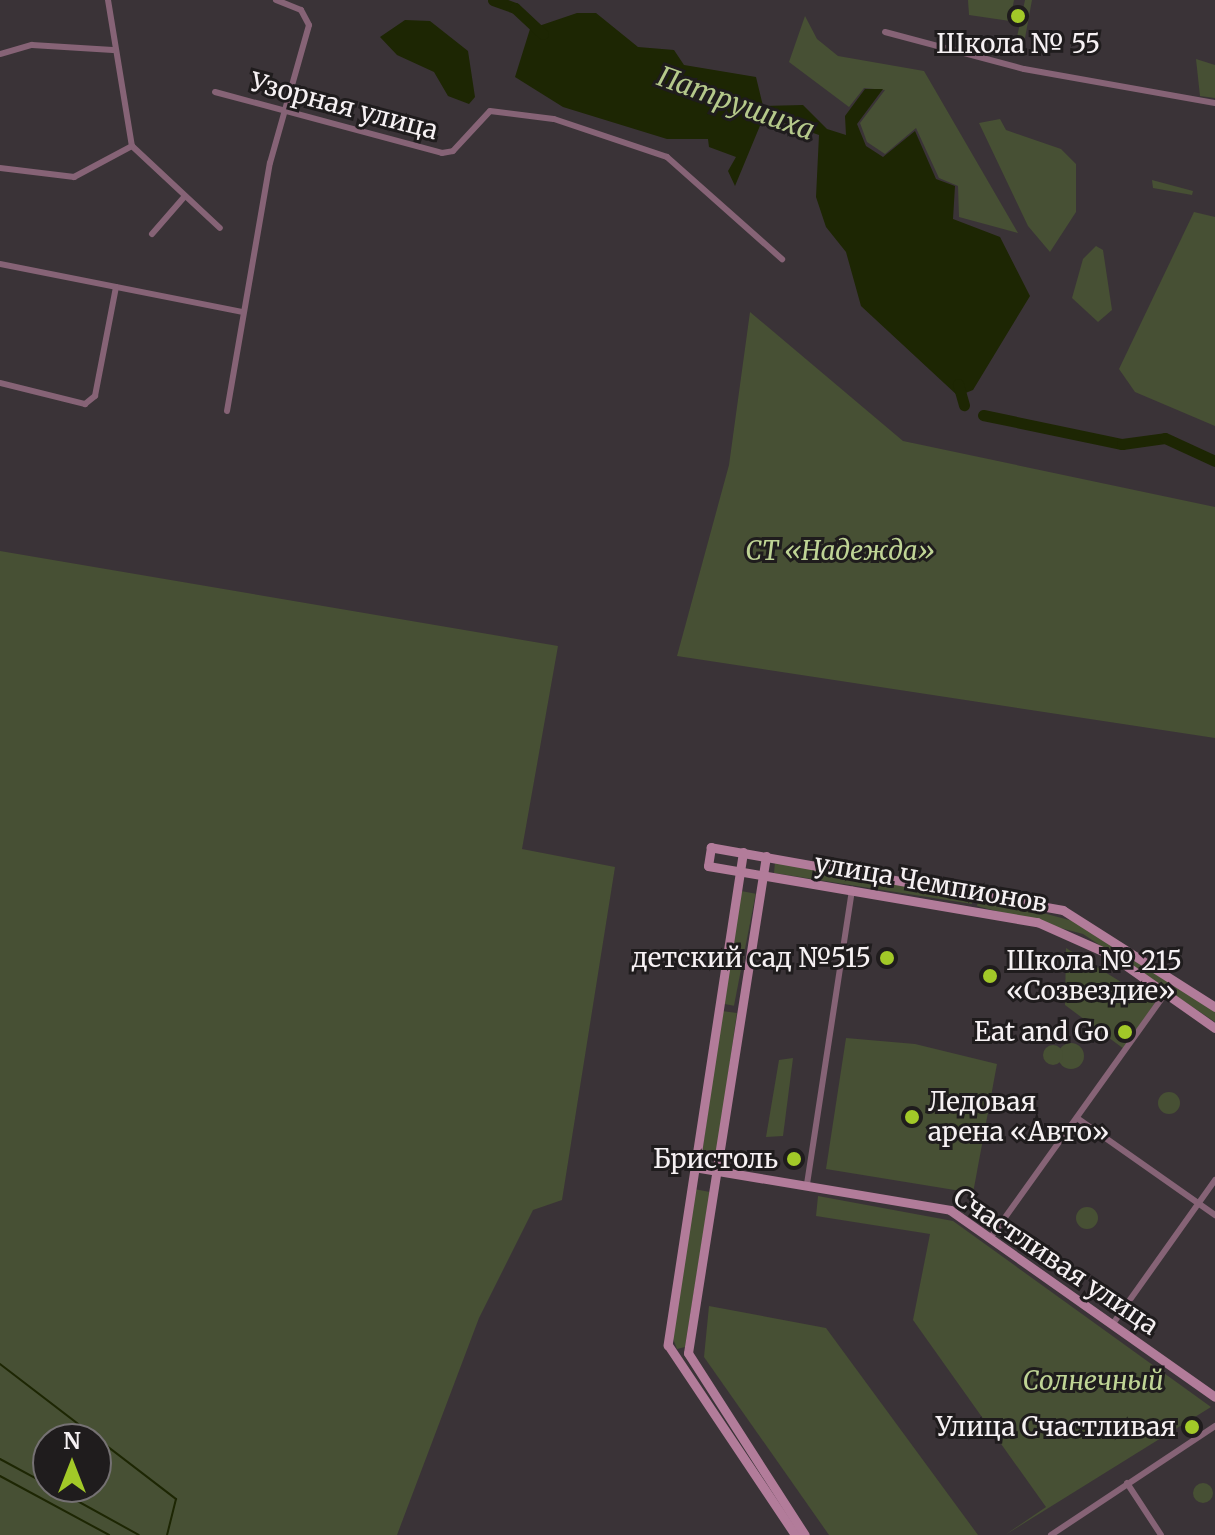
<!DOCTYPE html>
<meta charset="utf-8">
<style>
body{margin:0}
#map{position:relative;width:1215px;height:1535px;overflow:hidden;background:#3a3337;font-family:Merriweather,serif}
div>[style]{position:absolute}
.green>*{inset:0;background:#475034;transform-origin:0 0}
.round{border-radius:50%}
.water>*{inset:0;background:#1d2603}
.stream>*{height:2px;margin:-1px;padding:0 1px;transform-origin:1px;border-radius:1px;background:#1d2603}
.river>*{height:11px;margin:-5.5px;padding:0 5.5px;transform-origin:5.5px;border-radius:5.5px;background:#1d2603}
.street>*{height:6px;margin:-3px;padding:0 3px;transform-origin:3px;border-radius:3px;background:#866376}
.secondary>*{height:9px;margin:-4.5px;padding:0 4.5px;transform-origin:4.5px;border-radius:4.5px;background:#b27c9a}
.dots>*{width:22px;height:22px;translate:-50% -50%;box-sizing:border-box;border:4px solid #1f1c1d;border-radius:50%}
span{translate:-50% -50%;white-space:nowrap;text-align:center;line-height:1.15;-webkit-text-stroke:6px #1f1c1d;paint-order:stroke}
.poi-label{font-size:26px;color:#f6f1f3}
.right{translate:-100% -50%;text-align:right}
.left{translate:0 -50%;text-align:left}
.street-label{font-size:26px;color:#f6f1f3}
.park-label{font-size:26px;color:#bfd495;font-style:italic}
.water-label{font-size:28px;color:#b5c98b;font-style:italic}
.north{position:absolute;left:32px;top:1423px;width:80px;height:80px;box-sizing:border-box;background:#1f1c1d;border:2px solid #757173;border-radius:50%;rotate:0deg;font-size:22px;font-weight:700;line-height:32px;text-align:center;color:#f6f1f3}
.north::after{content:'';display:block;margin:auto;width:28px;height:36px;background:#a2c928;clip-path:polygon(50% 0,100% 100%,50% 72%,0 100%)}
</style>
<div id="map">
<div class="green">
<i style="clip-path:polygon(968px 0,1014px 0,1010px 21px,969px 15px)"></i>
<i style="clip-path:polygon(1025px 0,1032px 0,1025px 38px,1017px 37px)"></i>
<i style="clip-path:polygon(805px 16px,817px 39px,838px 56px,924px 71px,1018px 233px,959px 217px,958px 186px,939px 178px,916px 128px,885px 154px,867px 142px,860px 123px,885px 90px,864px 88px,849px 107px,789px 62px)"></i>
<i style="clip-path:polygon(1196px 59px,1215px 65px,1215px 98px,1200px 96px)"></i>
<i style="clip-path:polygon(1000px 119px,1006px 130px,1061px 149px,1076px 164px,1076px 212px,1050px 252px,1028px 226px,979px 123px)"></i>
<i style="clip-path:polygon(1152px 180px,1193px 191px,1192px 195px,1153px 188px)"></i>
<i style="clip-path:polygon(1194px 212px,1215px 217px,1215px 426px,1135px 392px,1119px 369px)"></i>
<i style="clip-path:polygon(1096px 246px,1103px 250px,1112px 310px,1098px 322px,1072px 298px,1083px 259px)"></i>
<i style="clip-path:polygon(750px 312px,903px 441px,1215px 507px,1215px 738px,677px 656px,729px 465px)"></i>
<i style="clip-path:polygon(evenodd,0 551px,558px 646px,522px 849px,615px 867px,562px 1200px,533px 1210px,479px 1318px,397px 1535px,0 1535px,0 551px,48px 1439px,96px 1439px,96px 1487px,48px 1487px,48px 1439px)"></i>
<i style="clip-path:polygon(775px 862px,973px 895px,972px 904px,774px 873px)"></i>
<i style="left:741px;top:891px;width:15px;height:114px;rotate:11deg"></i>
<i style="clip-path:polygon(979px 896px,1084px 924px,1215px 1010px,1215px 1022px,1083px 934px,977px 906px)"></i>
<i style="clip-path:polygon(1066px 948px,1155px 1003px,1124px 1049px,1065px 1005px)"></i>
<i style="left:722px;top:1011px;width:15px;height:140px;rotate:8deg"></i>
<i style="clip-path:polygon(846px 1038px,915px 1044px,997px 1064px,973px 1193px,826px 1169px)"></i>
<i class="round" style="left:1058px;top:1043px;width:26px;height:26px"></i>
<i class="round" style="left:1043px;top:1045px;width:20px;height:20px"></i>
<i style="clip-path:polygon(793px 1058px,783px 1136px,766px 1137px,779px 1060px)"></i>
<i class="round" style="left:1158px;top:1092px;width:22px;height:22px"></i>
<i style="clip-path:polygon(694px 1189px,710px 1192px,685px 1347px,677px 1349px,672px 1336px)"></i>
<i style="clip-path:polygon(818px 1196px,953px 1221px,1211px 1407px,1005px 1535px,1046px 1507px,913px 1320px,930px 1234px,816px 1216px)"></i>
<i class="round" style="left:1076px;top:1207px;width:22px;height:22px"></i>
<i style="clip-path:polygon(709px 1306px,826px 1328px,978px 1535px,829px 1535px,704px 1357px)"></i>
<i class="round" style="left:1193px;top:1483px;width:20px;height:20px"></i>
</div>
<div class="water">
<i style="clip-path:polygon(577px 13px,596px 13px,638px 47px,674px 50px,684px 65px,756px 77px,763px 106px,803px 105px,827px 129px,846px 135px,845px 116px,865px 89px,883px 89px,857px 124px,866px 146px,883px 157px,915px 131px,936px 179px,955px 186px,953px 219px,1000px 237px,1030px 296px,973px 390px,958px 396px,861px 306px,846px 252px,826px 227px,816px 197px,819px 135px,764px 116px,735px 186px,728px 171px,736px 157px,709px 147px,708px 139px,667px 139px,563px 107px,515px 77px,530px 29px)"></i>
<i style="clip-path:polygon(405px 20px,430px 21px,468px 51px,475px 97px,469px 104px,448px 96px,434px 72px,397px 55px,380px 37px)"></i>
</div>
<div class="stream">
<i style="left:0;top:1364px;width:222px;rotate:37.5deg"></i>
<i style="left:176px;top:1499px;width:37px;rotate:104deg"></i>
<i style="left:0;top:1459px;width:55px;rotate:28.4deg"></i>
<i style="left:0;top:1476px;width:124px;rotate:28.4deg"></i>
<i style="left:52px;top:1487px;width:99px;rotate:28.9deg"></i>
</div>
<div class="river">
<i style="left:493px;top:0;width:23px;rotate:20deg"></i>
<i style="left:515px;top:8px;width:38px;rotate:43deg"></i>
<i style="left:958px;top:384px;width:22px;rotate:74deg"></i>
<i style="left:983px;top:415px;width:142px;rotate:11.8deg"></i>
<i style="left:1122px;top:444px;width:43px;rotate:-7.9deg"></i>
<i style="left:1165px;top:438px;width:55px;rotate:24.7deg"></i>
</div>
<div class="street">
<i style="left:108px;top:0;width:148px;rotate:80.7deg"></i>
<i style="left:132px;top:146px;width:120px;rotate:43deg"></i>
<i style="left:885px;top:32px;width:144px;rotate:14.9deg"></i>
<i style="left:1024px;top:69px;width:194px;rotate:10.1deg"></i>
<i style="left:0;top:54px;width:33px;rotate:-16deg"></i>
<i style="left:32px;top:45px;width:81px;rotate:3.5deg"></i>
<i style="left:215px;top:92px;width:235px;rotate:15deg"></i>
<i style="left:442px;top:153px;width:11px;rotate:-10deg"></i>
<i style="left:453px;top:151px;width:54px;rotate:-47.2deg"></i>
<i style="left:490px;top:111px;width:64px;rotate:7.1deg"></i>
<i style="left:554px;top:119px;width:119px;rotate:18.6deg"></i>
<i style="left:667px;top:157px;width:154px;rotate:41.6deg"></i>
<i style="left:0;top:168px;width:75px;rotate:6.9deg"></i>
<i style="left:74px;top:177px;width:66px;rotate:-28.1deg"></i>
<i style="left:152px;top:234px;width:50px;rotate:-49deg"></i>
<i style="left:0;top:264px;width:248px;rotate:11.2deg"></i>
<i style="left:0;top:383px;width:88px;rotate:13.9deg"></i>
<i style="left:85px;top:404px;width:13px;rotate:-39deg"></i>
<i style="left:95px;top:396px;width:111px;rotate:-79.1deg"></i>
<i style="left:227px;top:411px;width:252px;rotate:-80.2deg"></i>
<i style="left:270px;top:163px;width:143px;rotate:-74.2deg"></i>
<i style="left:309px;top:25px;width:17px;rotate:-118deg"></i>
<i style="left:301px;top:10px;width:27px;rotate:-158deg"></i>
<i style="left:1077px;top:1118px;width:169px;rotate:35.1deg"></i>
<i style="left:807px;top:1184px;width:298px;rotate:-81.3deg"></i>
<i style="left:991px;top:1237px;width:300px;rotate:-54.4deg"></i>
<i style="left:1112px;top:1325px;width:178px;rotate:-54.6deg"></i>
<i style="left:1127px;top:1483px;width:62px;rotate:56.8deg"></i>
<i style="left:1051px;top:1535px;width:197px;rotate:-33.6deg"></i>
</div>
<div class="secondary">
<i style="left:743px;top:852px;width:499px;rotate:98.7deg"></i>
<i style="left:668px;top:1345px;width:229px;rotate:56.2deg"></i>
<i style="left:766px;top:856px;width:503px;rotate:98.92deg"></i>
<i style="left:688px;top:1353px;width:216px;rotate:57.3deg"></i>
<i style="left:1215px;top:1007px;width:180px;rotate:-147.5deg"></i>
<i style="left:1063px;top:910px;width:358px;rotate:-169.9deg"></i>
<i style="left:711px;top:847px;width:19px;rotate:99deg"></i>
<i style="left:708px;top:866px;width:334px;rotate:9.7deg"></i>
<i style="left:1037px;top:922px;width:81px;rotate:24deg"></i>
<i style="left:1111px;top:955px;width:127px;rotate:35.1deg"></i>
<i style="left:694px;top:1167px;width:260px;rotate:9.5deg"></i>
<i style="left:950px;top:1210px;width:324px;rotate:35.2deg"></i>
</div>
<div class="dots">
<i style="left:1018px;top:16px;background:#a2c928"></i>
<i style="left:887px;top:958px;background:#a2c928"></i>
<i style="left:990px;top:976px;background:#a2c928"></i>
<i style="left:1125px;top:1032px;background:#a2c928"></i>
<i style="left:912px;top:1117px;background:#a2c928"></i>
<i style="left:794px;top:1159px;background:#a2c928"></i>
<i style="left:1192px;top:1427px;background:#a2c928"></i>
</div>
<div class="poi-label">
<span style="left:1018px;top:44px">Школа № 55</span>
<span class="right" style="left:871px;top:958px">детский сад №515</span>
<span class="left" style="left:1006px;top:976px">Школа № 215<br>«Созвездие»</span>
<span class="right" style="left:1109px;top:1032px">Eat and Go</span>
<span class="left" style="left:928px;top:1117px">Ледовая<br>арена «Авто»</span>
<span class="right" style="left:778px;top:1159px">Бристоль</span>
<span class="right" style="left:1176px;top:1427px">Улица Счастливая</span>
</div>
<div class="street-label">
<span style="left:344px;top:106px;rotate:15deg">Узорная улица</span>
<span style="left:931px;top:883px;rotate:10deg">улица Чемпионов</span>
<span style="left:1056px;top:1261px;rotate:34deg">Счастливая улица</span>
</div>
<div class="park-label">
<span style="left:840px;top:551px">СТ «Надежда»</span>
<span style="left:1093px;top:1381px">Солнечный</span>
</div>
<div class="water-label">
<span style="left:736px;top:103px;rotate:20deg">Патрушиха</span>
</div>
<div class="north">N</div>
</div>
